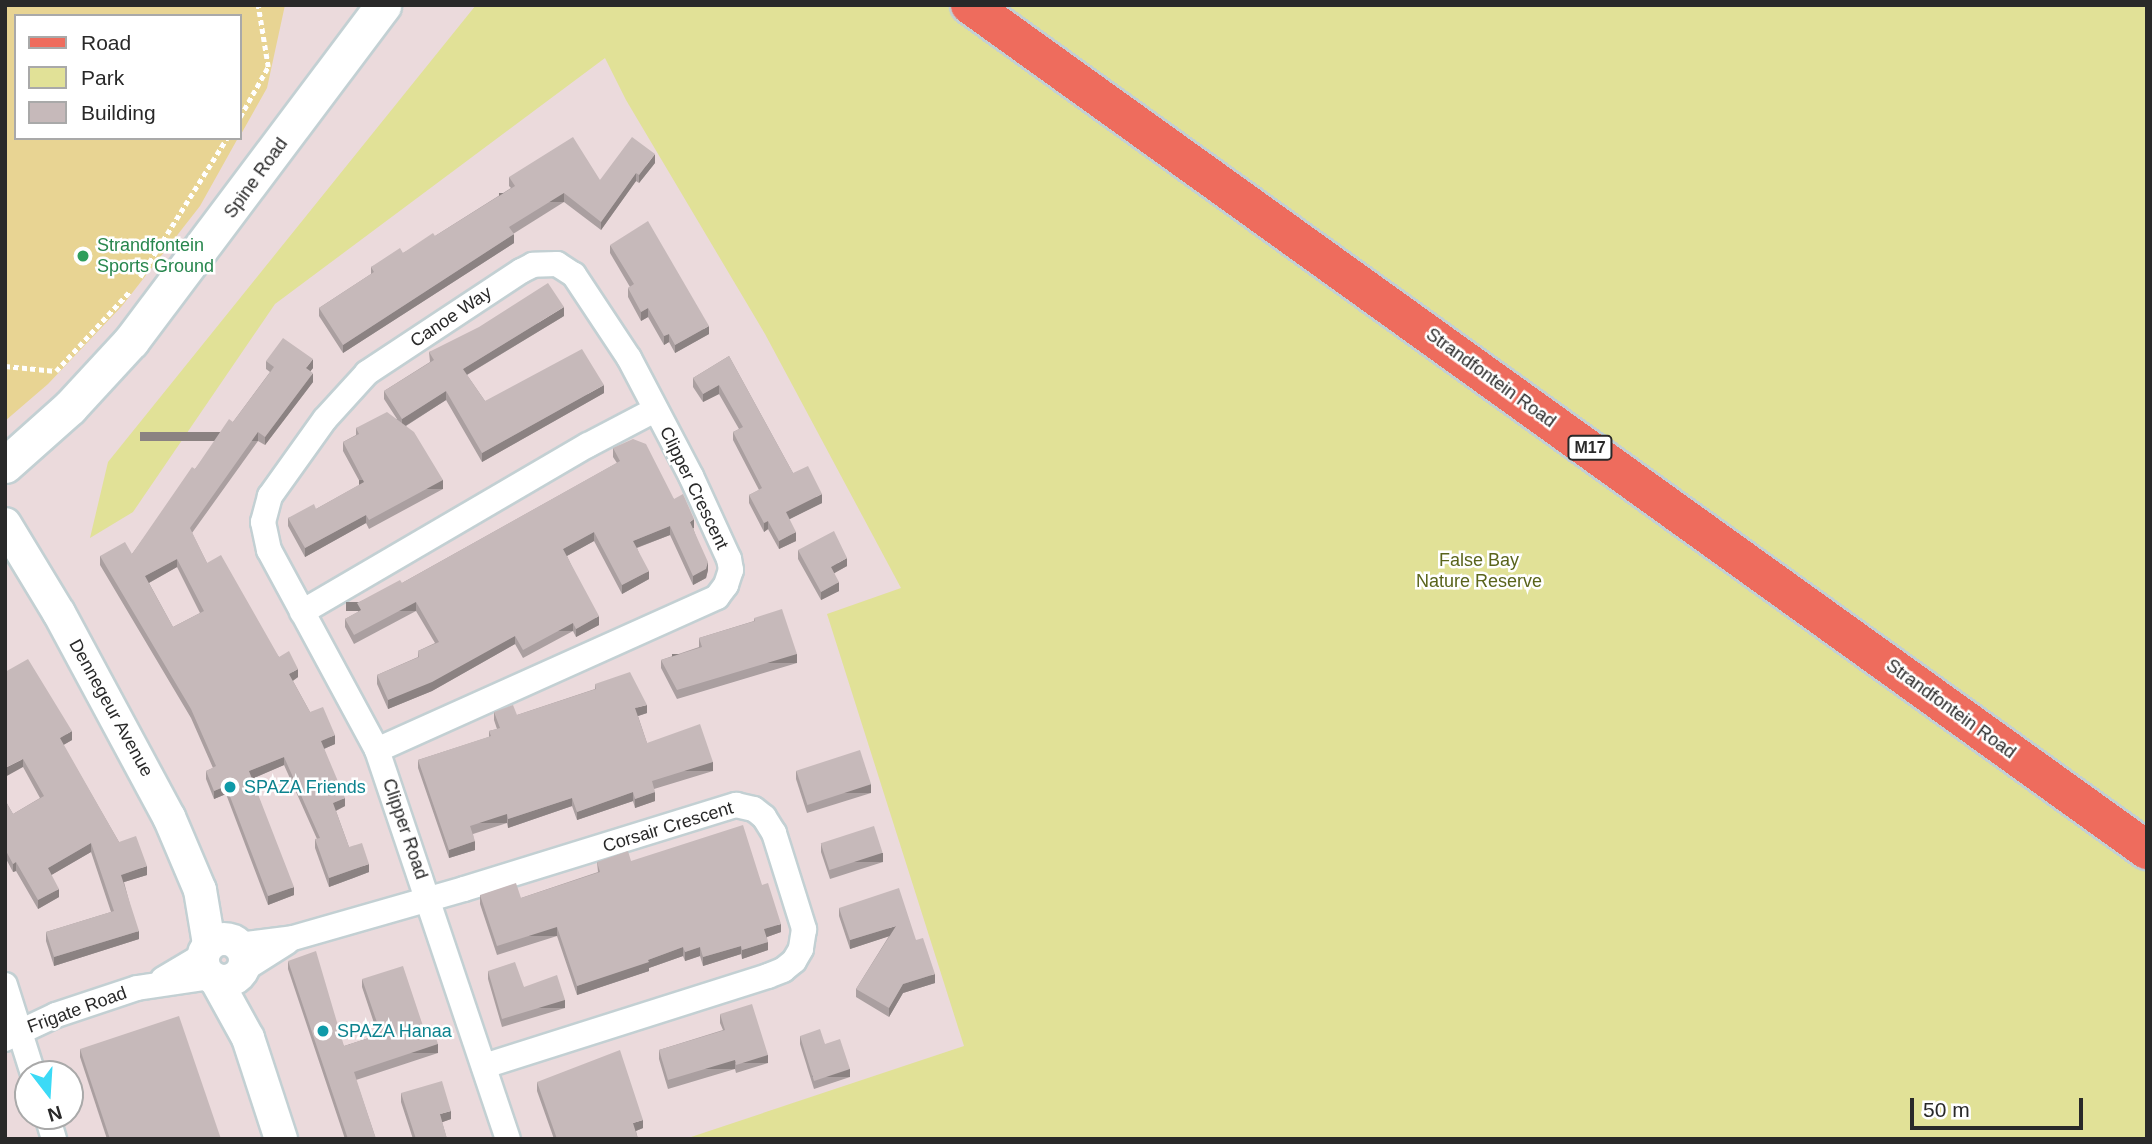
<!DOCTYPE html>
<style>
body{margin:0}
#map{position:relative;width:2152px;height:1144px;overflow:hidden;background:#ebdadc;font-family:Helvetica,sans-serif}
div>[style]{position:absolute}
.green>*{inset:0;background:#e1e197}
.pitch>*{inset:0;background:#e8d493}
.path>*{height:4.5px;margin-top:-2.25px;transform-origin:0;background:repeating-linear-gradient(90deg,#fff 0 5px,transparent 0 8.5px)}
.roads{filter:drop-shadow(2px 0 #c3d0d3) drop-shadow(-2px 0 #c3d0d3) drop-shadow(0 2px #c3d0d3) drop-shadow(0 -2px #c3d0d3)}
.minor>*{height:24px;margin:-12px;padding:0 12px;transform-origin:12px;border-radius:12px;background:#fff}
.tertiary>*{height:32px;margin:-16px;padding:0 16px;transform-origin:16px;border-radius:16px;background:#fff}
.tertiary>.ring{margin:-16px;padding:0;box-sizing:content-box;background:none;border:32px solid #fff;border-radius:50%}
.secondary>*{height:35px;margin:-17.5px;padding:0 17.5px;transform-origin:17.5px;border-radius:17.5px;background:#fff}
.primary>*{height:38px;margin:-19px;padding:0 19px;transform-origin:19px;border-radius:19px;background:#ee6c5d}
.wall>*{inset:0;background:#aa9fa0}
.shaded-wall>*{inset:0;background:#8b8282;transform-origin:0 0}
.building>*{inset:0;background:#c6b9ba;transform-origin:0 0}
.dots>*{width:19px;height:19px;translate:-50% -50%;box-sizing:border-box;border:4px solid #fff;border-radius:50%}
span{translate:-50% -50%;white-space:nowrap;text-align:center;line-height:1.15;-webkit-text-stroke:5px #fff;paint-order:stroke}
.shield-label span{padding:2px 5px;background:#fff;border:2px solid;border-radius:5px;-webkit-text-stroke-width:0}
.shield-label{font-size:16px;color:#292929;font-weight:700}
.street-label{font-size:18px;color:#292929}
.leisure-label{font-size:18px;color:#27864d}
.left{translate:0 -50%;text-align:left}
.park-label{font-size:18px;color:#5a641b}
.culture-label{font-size:18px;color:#0d838f}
.frame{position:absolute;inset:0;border:7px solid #292929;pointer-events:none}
.legend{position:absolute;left:14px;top:14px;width:228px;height:126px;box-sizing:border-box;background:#fff;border:2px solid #a9a9a9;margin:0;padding:9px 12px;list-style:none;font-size:21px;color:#292929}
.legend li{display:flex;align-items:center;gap:14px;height:35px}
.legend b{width:35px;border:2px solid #a9a9a9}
.north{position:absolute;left:14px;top:1060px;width:70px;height:70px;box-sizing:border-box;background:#fff;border:2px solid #a9a9a9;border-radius:50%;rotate:163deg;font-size:19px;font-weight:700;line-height:28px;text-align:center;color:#292929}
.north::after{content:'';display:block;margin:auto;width:24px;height:32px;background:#3cdaf6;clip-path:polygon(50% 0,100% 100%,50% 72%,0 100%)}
.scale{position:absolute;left:1910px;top:1098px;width:173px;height:32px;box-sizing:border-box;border:4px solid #292929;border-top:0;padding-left:9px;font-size:21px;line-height:24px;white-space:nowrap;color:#292929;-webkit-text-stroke:5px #fff;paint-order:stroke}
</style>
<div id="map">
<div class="green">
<i style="clip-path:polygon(476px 5px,2147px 5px,2147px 1139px,685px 1139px,964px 1046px,827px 614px,901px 588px,765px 334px,626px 100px,605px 58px,275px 304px,133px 512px,90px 538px,108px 462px)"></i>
</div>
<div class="pitch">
<i style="clip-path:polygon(5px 5px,285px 5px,267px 88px,240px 136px,240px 16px,16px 16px,16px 138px,238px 138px,200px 206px,122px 306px,48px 384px,5px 421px)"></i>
</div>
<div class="path">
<i style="left:240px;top:117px;width:57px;rotate:-60.8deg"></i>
<i style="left:268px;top:67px;width:63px;rotate:-99.2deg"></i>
<i style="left:140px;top:277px;width:164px;rotate:-58deg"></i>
<i style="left:5px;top:366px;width:51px;rotate:5.6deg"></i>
<i style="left:56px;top:371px;width:110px;rotate:-47.2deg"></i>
</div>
<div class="roads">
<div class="minor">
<i style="left:302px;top:612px;width:331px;rotate:-30.3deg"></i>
<i style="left:588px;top:445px;width:76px;rotate:-27.6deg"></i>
<i style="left:377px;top:750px;width:373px;rotate:-24.2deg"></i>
<i style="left:717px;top:597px;width:15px;rotate:-53deg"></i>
<i style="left:726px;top:585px;width:16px;rotate:-72deg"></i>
<i style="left:731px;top:570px;width:11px;rotate:-100deg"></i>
<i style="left:729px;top:559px;width:91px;rotate:-114.6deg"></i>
<i style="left:691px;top:476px;width:133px;rotate:-117.7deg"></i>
<i style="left:629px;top:358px;width:100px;rotate:-123.5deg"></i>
<i style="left:574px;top:275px;width:20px;rotate:-147deg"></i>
<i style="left:557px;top:264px;width:24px;rotate:178deg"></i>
<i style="left:533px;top:265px;width:13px;rotate:153deg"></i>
<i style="left:521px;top:271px;width:185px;rotate:146.5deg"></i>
<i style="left:367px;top:373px;width:62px;rotate:132.4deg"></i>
<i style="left:325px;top:419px;width:95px;rotate:125.5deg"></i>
<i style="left:270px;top:496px;width:27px;rotate:105deg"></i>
<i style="left:263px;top:522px;width:29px;rotate:78deg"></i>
<i style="left:269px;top:550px;width:227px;rotate:61.6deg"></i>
<i style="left:377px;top:750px;width:410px;rotate:71.4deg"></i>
<i style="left:239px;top:945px;width:54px;rotate:-7.4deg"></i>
<i style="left:293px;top:938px;width:178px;rotate:-16deg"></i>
<i style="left:464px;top:889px;width:285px;rotate:-17.2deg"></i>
<i style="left:736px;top:805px;width:18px;rotate:13deg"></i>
<i style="left:754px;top:809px;width:13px;rotate:39deg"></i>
<i style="left:764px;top:817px;width:19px;rotate:58deg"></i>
<i style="left:774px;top:833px;width:101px;rotate:72.6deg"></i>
<i style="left:804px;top:929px;width:20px;rotate:99deg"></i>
<i style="left:801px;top:949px;width:14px;rotate:120deg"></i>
<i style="left:794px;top:961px;width:14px;rotate:141deg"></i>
<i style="left:783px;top:970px;width:16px;rotate:158deg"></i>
<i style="left:768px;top:976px;width:298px;rotate:162.4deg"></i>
<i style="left:243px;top:970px;width:52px;rotate:-32.5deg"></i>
<i style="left:163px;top:979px;width:45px;rotate:-30.5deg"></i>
<i style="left:5px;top:985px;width:93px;rotate:72.5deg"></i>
<i style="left:5px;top:1039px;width:56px;rotate:-25.2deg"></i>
<i style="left:56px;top:1015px;width:85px;rotate:-18.4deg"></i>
<i style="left:137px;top:988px;width:75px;rotate:-8.5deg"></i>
<i style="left:47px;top:1116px;width:24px;rotate:73deg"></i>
</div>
<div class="tertiary">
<i style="left:5px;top:524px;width:104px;rotate:58.8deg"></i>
<i style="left:59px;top:613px;width:232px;rotate:61.7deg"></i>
<i style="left:169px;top:817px;width:79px;rotate:67deg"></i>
<i style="left:200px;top:890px;width:55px;rotate:80.5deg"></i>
<i class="ring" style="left:203px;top:939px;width:10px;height:10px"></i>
<i style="left:216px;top:980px;width:66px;rotate:61.1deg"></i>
<i style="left:248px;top:1038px;width:106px;rotate:71.9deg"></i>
</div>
<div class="secondary">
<i style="left:5px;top:465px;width:87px;rotate:-41.7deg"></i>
<i style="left:70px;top:407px;width:90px;rotate:-47.3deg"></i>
<i style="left:131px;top:341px;width:420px;rotate:-53.1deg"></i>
</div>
<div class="primary">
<i style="left:970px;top:5px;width:1449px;rotate:35.68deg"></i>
</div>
</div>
<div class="wall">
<i style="clip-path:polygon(655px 163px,639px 183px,636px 181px,601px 230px,564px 202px,513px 234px,514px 243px,343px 353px,319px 316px,319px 308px,371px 274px,371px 267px,403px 253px,435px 236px,511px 188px,509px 186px,509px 177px,600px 180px)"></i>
<i style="clip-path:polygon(610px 245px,709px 334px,675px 353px,669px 342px,664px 345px,648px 317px,641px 321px,628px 297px,628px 288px,630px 287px,610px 253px)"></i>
<i style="clip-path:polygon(564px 316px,467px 375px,485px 401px,604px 393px,482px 462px,446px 400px,406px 426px,443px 489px,369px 529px,366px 523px,305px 557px,288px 526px,288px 518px,316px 509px,361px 484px,343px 451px,343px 442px,356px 435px,356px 428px,397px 419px,384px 399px,384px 391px,430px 362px,429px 352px)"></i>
<i style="clip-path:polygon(729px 356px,793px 473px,822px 503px,789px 519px,796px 541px,779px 549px,768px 529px,764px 532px,749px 503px,749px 495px,759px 490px,733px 440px,733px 432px,739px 429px,719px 394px,703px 402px,693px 387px,693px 378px)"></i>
<i style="clip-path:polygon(evenodd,266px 361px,313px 368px,310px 371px,313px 382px,265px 445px,258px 441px,192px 533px,207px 563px,279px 657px,298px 677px,293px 681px,310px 712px,335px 744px,324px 749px,345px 806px,336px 811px,349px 847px,369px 872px,329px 887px,315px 848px,315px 839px,317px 839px,284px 765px,252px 779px,294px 895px,268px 905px,226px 794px,214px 799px,206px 779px,206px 771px,213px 768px,191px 718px,100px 565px,100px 556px,132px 554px,195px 469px,233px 422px,270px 372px,266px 369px,266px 361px,177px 567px,200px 613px,173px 627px,149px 583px,177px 567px)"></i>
<i style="clip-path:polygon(613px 448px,674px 499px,694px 528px,693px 528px,708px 570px,706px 578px,693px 585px,670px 535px,637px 548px,649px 579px,622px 594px,594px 541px,567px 556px,599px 625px,576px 637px,573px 631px,523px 658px,515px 644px,432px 691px,388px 709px,377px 684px,377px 675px,418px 657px,418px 651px,435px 643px,416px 611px,354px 644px,345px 627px,345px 619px,358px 612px,357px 603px,402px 583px,617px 463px,613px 457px)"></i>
<i style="clip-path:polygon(798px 550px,847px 566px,834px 573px,839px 591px,821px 600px,798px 559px)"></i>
<i style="clip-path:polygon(754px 618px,797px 663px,677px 699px,661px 668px,661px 660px,699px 647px,699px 638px,754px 621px)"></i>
<i style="clip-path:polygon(5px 672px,72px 740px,63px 745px,119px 842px,147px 875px,124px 882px,139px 939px,54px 966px,46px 941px,46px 932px,111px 912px,91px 852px,51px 875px,59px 897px,38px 909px,16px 871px,13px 872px,5px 857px,5px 800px,13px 814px,40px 798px,23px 767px)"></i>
<i style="clip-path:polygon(595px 684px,647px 713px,638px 716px,647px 743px,713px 771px,654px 789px,655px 801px,635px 808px,633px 801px,577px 820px,572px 806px,508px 828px,507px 823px,473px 834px,475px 850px,449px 858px,418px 768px,418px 760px,489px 737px,489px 731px,497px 729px,494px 720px,494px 712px,517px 715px,595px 689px)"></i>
<i style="clip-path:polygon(796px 771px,871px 793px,807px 813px,796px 779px)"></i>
<i style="clip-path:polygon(821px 843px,883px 862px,830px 879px,821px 852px)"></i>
<i style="clip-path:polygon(631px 861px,762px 885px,781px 932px,767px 937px,768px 950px,742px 959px,741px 954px,703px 966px,700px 956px,685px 961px,683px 956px,649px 968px,649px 971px,577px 995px,557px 936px,497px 955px,480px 904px,480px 895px,521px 898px,598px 872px,597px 862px)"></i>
<i style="clip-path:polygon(839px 908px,916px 940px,935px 983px,903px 993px,889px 1017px,856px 997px,856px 989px,889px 936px,850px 949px,839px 916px)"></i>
<i style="clip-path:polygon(288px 961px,344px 1046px,378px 1035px,362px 987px,362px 979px,424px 1029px,438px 1053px,356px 1080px,376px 1139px,345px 1139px,288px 969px)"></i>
<i style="clip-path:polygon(488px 971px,524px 987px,565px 1008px,502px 1027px,488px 979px)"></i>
<i style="clip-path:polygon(720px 1014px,768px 1063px,736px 1073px,735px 1069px,668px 1089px,659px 1059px,659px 1050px,723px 1030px,720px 1023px)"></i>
<i style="clip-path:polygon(800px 1036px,825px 1044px,850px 1077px,814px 1089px,800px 1044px)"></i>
<i style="clip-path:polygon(80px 1049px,221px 1139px,107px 1139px,80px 1057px)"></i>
<i style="clip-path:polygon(537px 1082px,643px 1128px,636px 1131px,638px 1139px,554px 1139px,537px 1091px)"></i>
<i style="clip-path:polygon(401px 1093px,451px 1119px,442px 1122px,447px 1139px,413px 1139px,401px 1102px)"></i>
</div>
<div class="shaded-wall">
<i style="clip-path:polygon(655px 154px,655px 163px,639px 183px,639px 175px)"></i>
<i style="clip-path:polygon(636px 173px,636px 181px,601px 230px,601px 222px)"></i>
<i style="left:564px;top:193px;width:9px;height:65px;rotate:90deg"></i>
<i style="clip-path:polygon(514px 234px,514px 243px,343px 353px,343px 345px)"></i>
<i style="clip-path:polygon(564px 307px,564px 316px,463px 377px,463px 369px)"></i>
<i style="clip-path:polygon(648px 308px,648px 317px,641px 321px,641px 312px)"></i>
<i style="clip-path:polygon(709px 326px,709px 334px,675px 353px,675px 345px)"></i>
<i style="clip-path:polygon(669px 334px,669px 342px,664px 345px,664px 336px)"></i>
<i style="clip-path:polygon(313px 359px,313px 368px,306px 377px,306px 368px)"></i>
<i style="clip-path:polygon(313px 373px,313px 382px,265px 445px,265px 437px)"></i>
<i style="clip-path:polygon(604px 385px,604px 393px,482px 462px,482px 453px)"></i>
<i style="clip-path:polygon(719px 385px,719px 394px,703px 402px,703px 394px)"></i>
<i style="clip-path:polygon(446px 391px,446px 400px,402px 428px,402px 419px)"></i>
<i style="left:258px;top:432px;width:9px;height:118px;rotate:90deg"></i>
<i style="left:443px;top:480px;width:9px;height:84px;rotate:90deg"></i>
<i style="clip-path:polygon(822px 494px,822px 503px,786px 521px,786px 512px)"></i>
<i style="clip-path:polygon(366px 515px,366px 523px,305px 557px,305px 548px)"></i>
<i style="clip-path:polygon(694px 519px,694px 528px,690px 530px,690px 522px)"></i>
<i style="clip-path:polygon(768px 521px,768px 529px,764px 532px,764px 523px)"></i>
<i style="clip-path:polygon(670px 526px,670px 535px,633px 549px,633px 541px)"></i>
<i style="clip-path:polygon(594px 532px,594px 541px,563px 558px,563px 549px)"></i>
<i style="clip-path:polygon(796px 532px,796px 541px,779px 549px,779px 541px)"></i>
<i style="clip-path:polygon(847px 558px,847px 566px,831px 575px,831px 567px)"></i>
<i style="clip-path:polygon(177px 559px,177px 567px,145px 585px,145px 576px)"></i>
<i style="clip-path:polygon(708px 562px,708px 570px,706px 578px,693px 585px,693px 576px)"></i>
<i style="clip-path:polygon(649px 571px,649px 579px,622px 594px,622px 585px)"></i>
<i style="clip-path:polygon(839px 582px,839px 591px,821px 600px,821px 592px)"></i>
<i style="left:416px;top:602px;width:9px;height:70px;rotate:90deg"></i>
<i style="clip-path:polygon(599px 616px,599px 625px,576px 637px,576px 629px)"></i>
<i style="left:573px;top:623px;width:8px;height:57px;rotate:90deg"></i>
<i style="clip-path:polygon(515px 636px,515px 644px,432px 691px,388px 709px,388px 700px)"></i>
<i style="left:797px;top:654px;width:9px;height:125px;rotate:90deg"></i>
<i style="clip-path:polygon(298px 669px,298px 677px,289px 683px,289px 674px)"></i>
<i style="clip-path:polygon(647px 705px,647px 713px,635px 717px,635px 708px)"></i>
<i style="clip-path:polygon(72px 731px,72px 740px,60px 747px,60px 738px)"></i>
<i style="clip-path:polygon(335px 735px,335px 744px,321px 750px,321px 741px)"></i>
<i style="clip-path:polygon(284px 757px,284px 765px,249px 780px,249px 771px)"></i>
<i style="clip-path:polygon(23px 759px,23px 767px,5px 777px,5px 768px)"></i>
<i style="left:713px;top:762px;width:9px;height:64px;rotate:90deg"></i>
<i style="left:871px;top:784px;width:9px;height:67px;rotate:90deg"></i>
<i style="clip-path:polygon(226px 786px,226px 794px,214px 799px,214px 791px)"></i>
<i style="clip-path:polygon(633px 792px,633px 801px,577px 820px,577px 812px)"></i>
<i style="clip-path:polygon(655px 792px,655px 801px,635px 808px,635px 799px)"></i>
<i style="clip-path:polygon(345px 798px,345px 806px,333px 812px,333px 803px)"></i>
<i style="clip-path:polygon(572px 798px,572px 806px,508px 828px,508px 819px)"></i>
<i style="left:507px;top:814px;width:9px;height:39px;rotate:90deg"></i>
<i style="clip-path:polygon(475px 841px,475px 850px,449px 858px,449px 850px)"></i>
<i style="clip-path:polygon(91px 843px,91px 852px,48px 877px,48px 868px)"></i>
<i style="left:883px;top:853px;width:9px;height:56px;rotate:90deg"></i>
<i style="clip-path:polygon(16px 862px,16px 871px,13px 872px,13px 864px)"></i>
<i style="clip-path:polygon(369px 864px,369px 872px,329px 887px,329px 878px)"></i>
<i style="clip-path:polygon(147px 866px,147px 875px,121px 883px,121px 875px)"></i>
<i style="clip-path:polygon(294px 887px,294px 895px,268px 905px,268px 896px)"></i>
<i style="clip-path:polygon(59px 889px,59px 897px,38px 909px,38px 900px)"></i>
<i style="clip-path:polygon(781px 924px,781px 932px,764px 938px,764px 929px)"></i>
<i style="clip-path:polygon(896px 926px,896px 934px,850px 949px,850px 940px)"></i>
<i style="left:557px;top:927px;width:9px;height:63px;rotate:90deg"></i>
<i style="clip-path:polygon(139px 931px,139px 939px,54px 966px,54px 957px)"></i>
<i style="clip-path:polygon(768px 942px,768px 950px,742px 959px,742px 950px)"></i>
<i style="clip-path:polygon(741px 946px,741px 954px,703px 966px,703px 957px)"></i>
<i style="clip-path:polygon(683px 947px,683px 956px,649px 968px,649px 971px,577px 995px,577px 986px)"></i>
<i style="clip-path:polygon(700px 947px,700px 956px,685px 961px,685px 952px)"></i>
<i style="clip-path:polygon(935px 974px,935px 983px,903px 993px,889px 1017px,889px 1008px,903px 984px)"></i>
<i style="left:565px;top:1000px;width:8px;height:66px;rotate:90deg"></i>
<i style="left:438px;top:1044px;width:9px;height:89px;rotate:90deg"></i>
<i style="left:768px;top:1055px;width:8px;height:34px;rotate:90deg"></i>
<i style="left:735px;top:1060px;width:9px;height:70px;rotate:90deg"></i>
<i style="left:850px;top:1069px;width:8px;height:38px;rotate:90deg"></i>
<i style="clip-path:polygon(451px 1111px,451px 1119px,440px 1123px,440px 1114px)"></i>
<i style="clip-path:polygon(643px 1120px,643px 1128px,633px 1132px,633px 1123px)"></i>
</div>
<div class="building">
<i style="clip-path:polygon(573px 137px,600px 180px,632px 137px,655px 154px,639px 175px,636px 173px,601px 222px,564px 193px,509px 227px,514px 234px,343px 345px,319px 308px,374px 272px,371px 267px,400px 248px,403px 253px,433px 233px,435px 236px,515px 186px,509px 177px)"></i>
<i style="clip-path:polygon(648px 221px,709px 326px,675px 345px,669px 334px,664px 336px,648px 308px,641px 312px,628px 288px,634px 284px,610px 245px)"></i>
<i style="clip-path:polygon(548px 283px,564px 307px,463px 369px,485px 401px,582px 349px,604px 385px,482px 453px,446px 391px,402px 419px,384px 391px,434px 360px,429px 352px,479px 327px)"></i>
<i style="clip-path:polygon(evenodd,283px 338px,313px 359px,306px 368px,313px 373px,265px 437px,258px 432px,190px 528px,207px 563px,221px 555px,279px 657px,289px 651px,298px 669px,289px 674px,310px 712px,323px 707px,335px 735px,321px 741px,345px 798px,333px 803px,349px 847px,362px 843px,369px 864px,329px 878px,315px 839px,320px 838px,284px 757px,249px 771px,294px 887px,268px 896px,226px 786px,214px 791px,206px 771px,216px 766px,191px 709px,100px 556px,125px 542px,132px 554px,192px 467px,195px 469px,229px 419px,233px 422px,274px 367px,266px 361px,283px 338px,177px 559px,204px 611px,173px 627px,145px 576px,177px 559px)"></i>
<i style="clip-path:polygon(729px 356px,793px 473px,808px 466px,822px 494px,786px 512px,796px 532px,779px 541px,768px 521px,764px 523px,749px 495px,762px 488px,733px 432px,743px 427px,719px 385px,703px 394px,693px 378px)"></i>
<i style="clip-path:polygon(387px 412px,414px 432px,443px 480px,369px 520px,366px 515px,305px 548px,288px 518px,314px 504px,316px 509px,364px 482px,343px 442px,359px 434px,356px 428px)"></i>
<i style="clip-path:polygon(633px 439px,646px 444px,674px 499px,683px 494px,694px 519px,690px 522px,708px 562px,706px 569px,693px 576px,670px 526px,633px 541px,649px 571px,622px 585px,594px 532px,563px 549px,599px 616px,576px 629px,573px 623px,523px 650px,515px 636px,432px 682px,388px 700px,377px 675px,419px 657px,418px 651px,439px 642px,416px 602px,354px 635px,345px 619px,361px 610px,357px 603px,400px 580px,402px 583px,620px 461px,613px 448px)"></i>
<i style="clip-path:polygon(834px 531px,847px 558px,831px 567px,839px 582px,821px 592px,798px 550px)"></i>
<i style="clip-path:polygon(782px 609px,797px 654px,677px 690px,661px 660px,702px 647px,699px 638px,755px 621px,754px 618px)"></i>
<i style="clip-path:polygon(28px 659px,72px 731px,60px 738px,119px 842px,136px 836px,147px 866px,121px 875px,139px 931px,54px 957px,46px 932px,114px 911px,91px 843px,48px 868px,59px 889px,38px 900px,16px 862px,13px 864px,5px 849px,5px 800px,13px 814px,44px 796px,23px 759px,5px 768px,5px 672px)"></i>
<i style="clip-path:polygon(630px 672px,647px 705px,635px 708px,647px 743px,700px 724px,713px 762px,652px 781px,655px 792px,635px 799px,633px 792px,577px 812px,572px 798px,508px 819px,507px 814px,470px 826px,475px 841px,449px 850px,418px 760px,491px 736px,489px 731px,500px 728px,494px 712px,513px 705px,517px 715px,596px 689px,595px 684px)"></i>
<i style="left:860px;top:750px;width:36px;height:67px;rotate:72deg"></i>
<i style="clip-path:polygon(743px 825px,762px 885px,768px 883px,781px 924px,764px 929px,768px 942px,742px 950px,741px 946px,703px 957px,700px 947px,685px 952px,683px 947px,648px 960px,649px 962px,577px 986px,557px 927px,497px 946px,480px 895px,516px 883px,521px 898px,600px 872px,597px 862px,628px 851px,631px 861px)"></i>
<i style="left:874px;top:826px;width:28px;height:56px;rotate:72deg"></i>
<i style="clip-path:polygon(899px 888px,916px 940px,923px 938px,935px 974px,903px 984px,889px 1008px,856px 989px,896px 926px,850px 940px,839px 908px)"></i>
<i style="clip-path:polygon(316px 951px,344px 1046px,381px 1034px,362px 979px,403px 966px,424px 1029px,432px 1026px,438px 1044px,354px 1072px,376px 1139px,348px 1139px,288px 961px)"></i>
<i style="clip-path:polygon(515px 962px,524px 987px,557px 975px,565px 1000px,502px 1019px,488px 971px)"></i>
<i style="clip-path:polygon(752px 1004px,768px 1055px,736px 1065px,735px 1060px,668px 1080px,659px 1050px,725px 1030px,720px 1014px)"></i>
<i style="clip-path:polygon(179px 1016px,221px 1139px,110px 1139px,80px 1049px)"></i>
<i style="clip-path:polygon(820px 1029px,825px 1044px,840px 1039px,850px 1069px,814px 1081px,800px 1036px)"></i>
<i style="clip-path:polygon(620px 1050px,643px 1120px,633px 1123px,638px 1139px,557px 1139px,537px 1082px)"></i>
<i style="clip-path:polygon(442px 1081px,451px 1111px,440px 1114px,447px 1139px,416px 1139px,401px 1093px)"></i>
</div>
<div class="dots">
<i style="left:83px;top:256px;background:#2e9e5b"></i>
<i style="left:230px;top:787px;background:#0f9aa8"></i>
<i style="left:323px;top:1031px;background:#0f9aa8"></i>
</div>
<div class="shield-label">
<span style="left:1590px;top:448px">M17</span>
</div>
<div class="street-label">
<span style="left:256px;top:178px;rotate:-54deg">Spine Road</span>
<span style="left:451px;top:317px;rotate:-34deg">Canoe Way</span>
<span style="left:1491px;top:378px;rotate:36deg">Strandfontein Road</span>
<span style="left:694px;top:488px;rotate:64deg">Clipper Crescent</span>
<span style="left:111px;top:708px;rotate:61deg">Dennegeur Avenue</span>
<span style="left:1951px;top:709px;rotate:36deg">Strandfontein Road</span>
<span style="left:668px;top:827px;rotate:-17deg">Corsair Crescent</span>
<span style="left:405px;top:829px;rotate:71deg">Clipper Road</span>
<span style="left:77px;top:1010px;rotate:-20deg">Frigate Road</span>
</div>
<div class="leisure-label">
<span class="left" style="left:97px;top:256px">Strandfontein<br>Sports Ground</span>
</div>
<div class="park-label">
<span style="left:1479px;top:571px">False Bay<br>Nature Reserve</span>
</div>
<div class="culture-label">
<span class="left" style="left:244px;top:787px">SPAZA Friends</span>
<span class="left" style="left:337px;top:1031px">SPAZA Hanaa</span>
</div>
<div class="frame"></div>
<ul class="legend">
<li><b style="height:9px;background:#ee6c5d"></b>Road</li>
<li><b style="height:19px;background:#e1e197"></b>Park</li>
<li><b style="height:19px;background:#c6b9ba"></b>Building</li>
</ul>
<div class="north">N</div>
<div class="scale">50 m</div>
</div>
